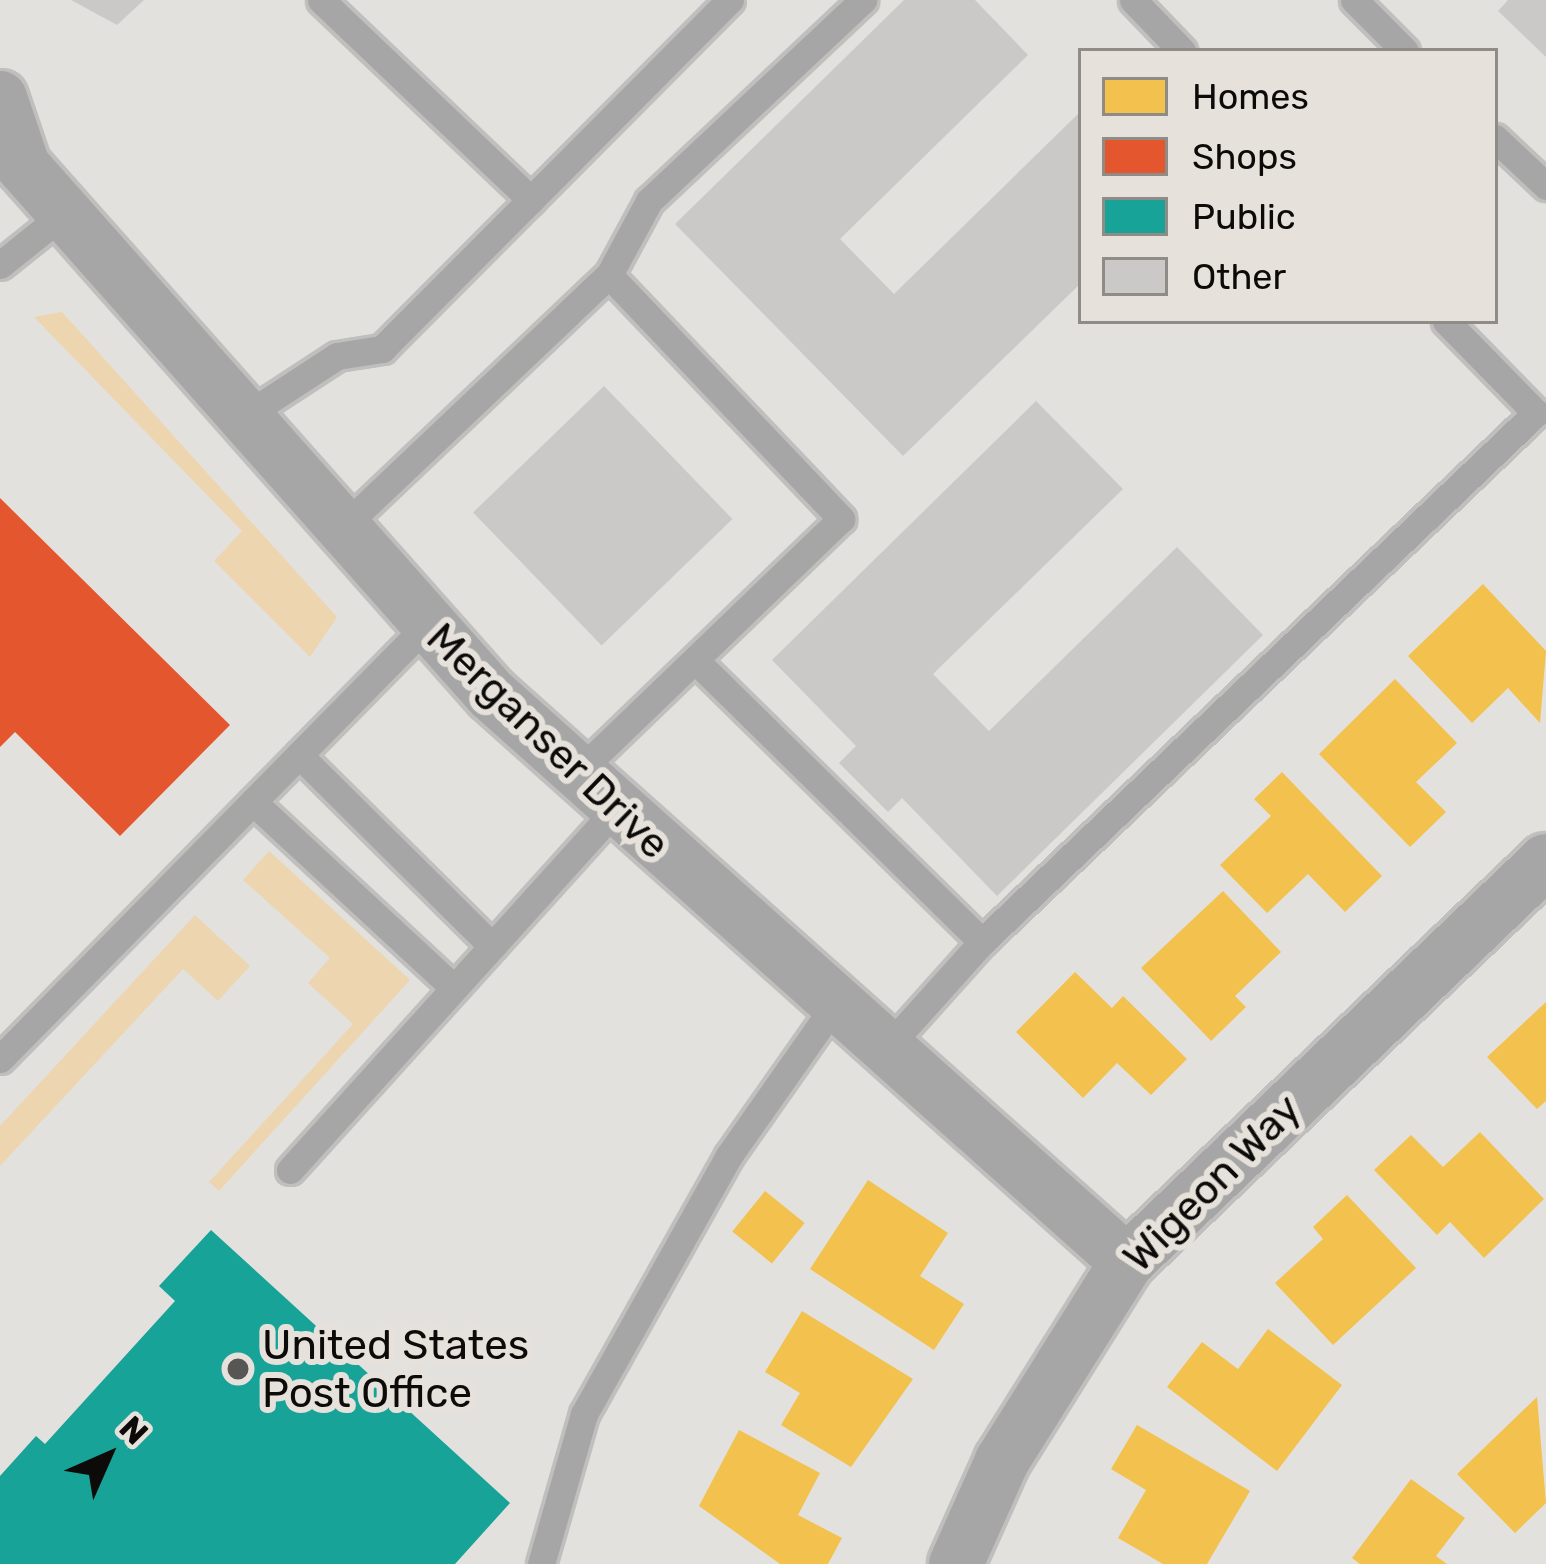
<!DOCTYPE html>
<style>
body{margin:0}
#map{position:relative;width:1546px;height:1564px;overflow:hidden;background:#e3e1de;font-family:Rubik,sans-serif}
div>[style]{position:absolute}
.green>*{inset:0;background:#edd5af}
.homes>*{inset:0;background:#f2c14e;transform-origin:0 0}
.shops>*{inset:0;background:#e4572e}
.public>*{inset:0;background:#17a398}
.building>*{inset:0;background:#cbc9c7;transform-origin:0 0}
.roads{filter:drop-shadow(3px 0 #c0bfbd) drop-shadow(-3px 0 #c0bfbd) drop-shadow(0 3px #c0bfbd) drop-shadow(0 -3px #c0bfbd)}
.service>*{height:27px;margin:-13.5px;padding:0 13.5px;transform-origin:13.5px;border-radius:13.5px;background:#a6a6a6}
.minor>*{height:54px;margin:-27px;padding:0 27px;transform-origin:27px;border-radius:27px;background:#a6a6a6}
.dots>*{width:33px;height:33px;translate:-50% -50%;box-sizing:border-box;border:6px solid #e6e2db;border-radius:50%}
span{translate:-50% -50%;white-space:nowrap;text-align:center;line-height:1.15;-webkit-text-stroke:12px #e6e2db;paint-order:stroke}
.street-label{font-size:42px;color:#0d0b09}
.poi-label{font-size:42px;color:#0d0b09}
.left{translate:0 -50%;text-align:left}
.legend{position:absolute;left:1078px;top:48px;width:420px;height:276px;box-sizing:border-box;background:#e6e2db;border:3px solid #8f8c87;margin:0;padding:15px 21px;list-style:none;font-size:36px;color:#0d0b09}
.legend li{display:flex;align-items:center;gap:24px;height:60px}
.legend b{width:60px;border:3px solid #8f8c87}
.north{position:absolute;left:48px;top:1396px;width:120px;height:120px;-webkit-text-stroke:9px #e6e2db;paint-order:stroke;rotate:45deg;font-size:33px;font-weight:700;line-height:48px;text-align:center;color:#0d0b09}
.north::after{content:'';display:block;margin:auto;width:42px;height:54px;background:#0d0b09;clip-path:polygon(50% 0,100% 100%,50% 72%,0 100%)}
</style>
<div id="map">
<div class="green">
<i style="clip-path:polygon(62px 312px,337px 617px,310px 657px,214px 561px,242px 531px,34px 317px)"></i>
<i style="clip-path:polygon(269px 851px,410px 980px,219px 1191px,209px 1182px,353px 1024px,308px 983px,330px 958px,243px 880px)"></i>
<i style="clip-path:polygon(195px 915px,250px 966px,218px 1001px,183px 969px,0 1166px,0 1126px)"></i>
</div>
<div class="homes">
<i style="clip-path:polygon(1483px 584px,1546px 651px,1540px 723px,1508px 688px,1472px 723px,1408px 656px)"></i>
<i style="clip-path:polygon(1395px 679px,1457px 743px,1416px 782px,1446px 812px,1410px 847px,1319px 754px)"></i>
<i style="clip-path:polygon(1282px 772px,1382px 876px,1345px 912px,1308px 874px,1267px 913px,1220px 865px,1271px 816px,1254px 799px)"></i>
<i style="clip-path:polygon(1223px 891px,1281px 952px,1235px 996px,1246px 1007px,1211px 1041px,1141px 968px)"></i>
<i style="clip-path:polygon(1075px 972px,1112px 1008px,1123px 996px,1187px 1059px,1151px 1095px,1117px 1063px,1083px 1098px,1016px 1032px)"></i>
<i style="clip-path:polygon(1546px 1002px,1546px 1101px,1537px 1109px,1487px 1057px)"></i>
<i style="clip-path:polygon(1480px 1132px,1544px 1199px,1484px 1258px,1450px 1222px,1437px 1235px,1374px 1170px,1411px 1135px,1443px 1167px)"></i>
<i style="clip-path:polygon(868px 1180px,948px 1233px,920px 1276px,964px 1304px,934px 1350px,810px 1269px)"></i>
<i style="left:765px;top:1191px;width:51px;height:52px;rotate:39deg"></i>
<i style="clip-path:polygon(1347px 1195px,1416px 1268px,1333px 1345px,1275px 1283px,1323px 1239px,1313px 1227px)"></i>
<i style="clip-path:polygon(802px 1311px,913px 1379px,851px 1467px,781px 1425px,800px 1393px,765px 1372px)"></i>
<i style="clip-path:polygon(1268px 1329px,1342px 1385px,1277px 1471px,1167px 1387px,1202px 1342px,1238px 1369px)"></i>
<i style="clip-path:polygon(1537px 1397px,1546px 1503px,1515px 1533px,1457px 1474px)"></i>
<i style="clip-path:polygon(1137px 1425px,1250px 1491px,1207px 1564px,1163px 1564px,1118px 1538px,1146px 1490px,1111px 1469px)"></i>
<i style="clip-path:polygon(739px 1430px,820px 1473px,798px 1515px,842px 1538px,828px 1564px,780px 1564px,699px 1506px)"></i>
<i style="clip-path:polygon(1411px 1479px,1465px 1518px,1436px 1556px,1447px 1564px,1360px 1564px,1352px 1558px)"></i>
</div>
<div class="shops">
<i style="clip-path:polygon(0 498px,230px 725px,120px 836px,15px 732px,0 747px)"></i>
</div>
<div class="public">
<i style="clip-path:polygon(211px 1230px,510px 1503px,455px 1564px,0 1564px,0 1476px,36px 1436px,45px 1444px,175px 1301px,159px 1286px)"></i>
</div>
<div class="building">
<i style="clip-path:polygon(71px 0,144px 0,117px 25px)"></i>
<i style="clip-path:polygon(904px 0,975px 0,1028px 55px,840px 239px,894px 294px,1081px 111px,1081px 283px,903px 456px,675px 224px)"></i>
<i style="clip-path:polygon(1508px 0,1546px 0,1546px 57px,1498px 11px)"></i>
<i style="left:604px;top:386px;width:185px;height:182px;rotate:46deg"></i>
<i style="clip-path:polygon(1036px 401px,1123px 489px,933px 674px,989px 731px,1177px 547px,1263px 635px,997px 896px,902px 798px,888px 812px,839px 763px,856px 746px,772px 660px)"></i>
</div>
<div class="roads">
<div class="service">
<i style="left:321px;top:0;width:290px;rotate:43.6deg"></i>
<i style="left:1133px;top:0;width:71px;rotate:46.1deg"></i>
<i style="left:1354px;top:0;width:72px;rotate:45deg"></i>
<i style="left:1495px;top:138px;width:70px;rotate:43.3deg"></i>
<i style="left:0;top:265px;width:83px;rotate:-38.7deg"></i>
<i style="left:609px;top:275px;width:84px;rotate:-61.6deg"></i>
<i style="left:649px;top:201px;width:294px;rotate:-43.2deg"></i>
<i style="left:245px;top:416px;width:110px;rotate:-33.1deg"></i>
<i style="left:337px;top:356px;width:46px;rotate:-8.8deg"></i>
<i style="left:382px;top:349px;width:493px;rotate:-45.1deg"></i>
<i style="left:342px;top:528px;width:368px;rotate:-43.5deg"></i>
<i style="left:609px;top:275px;width:337px;rotate:46.4deg"></i>
<i style="left:841px;top:519px;width:366px;rotate:136.1deg"></i>
<i style="left:695px;top:660px;width:402px;rotate:44.5deg"></i>
<i style="left:982px;top:942px;width:766px;rotate:-43.68deg"></i>
<i style="left:1536px;top:413px;width:129px;rotate:-134.4deg"></i>
<i style="left:299px;top:755px;width:272px;rotate:44.7deg"></i>
<i style="left:253px;top:802px;width:274px;rotate:42.8deg"></i>
<i style="left:885px;top:1050px;width:145px;rotate:-48.1deg"></i>
<i style="left:0;top:1059px;width:606px;rotate:-45.47deg"></i>
<i style="left:290px;top:1170px;width:486px;rotate:-47.9deg"></i>
<i style="left:541px;top:1564px;width:156px;rotate:-74deg"></i>
<i style="left:584px;top:1414px;width:295px;rotate:-60.7deg"></i>
<i style="left:728px;top:1157px;width:186px;rotate:-54.9deg"></i>
</div>
<div class="minor">
<i style="left:0;top:98px;width:72px;rotate:71.3deg"></i>
<i style="left:23px;top:166px;width:706px;rotate:48.45deg"></i>
<i style="left:491px;top:694px;width:853px;rotate:41.77deg"></i>
<i style="left:956px;top:1564px;width:113px;rotate:-65.9deg"></i>
<i style="left:1002px;top:1461px;width:235px;rotate:-57.9deg"></i>
<i style="left:1127px;top:1262px;width:580px;rotate:-43.74deg"></i>
</div>
</div>
<div class="dots">
<i style="left:238px;top:1369px;background:#585654"></i>
</div>
<div class="street-label">
<span style="left:548px;top:741px;rotate:44deg">Merganser Drive</span>
<span style="left:1212px;top:1183px;rotate:-45deg">Wigeon Way</span>
</div>
<div class="poi-label">
<span class="left" style="left:262px;top:1369px">United States<br>Post Office</span>
</div>
<ul class="legend">
<li><b style="height:33px;background:#f2c14e"></b>Homes</li>
<li><b style="height:33px;background:#e4572e"></b>Shops</li>
<li><b style="height:33px;background:#17a398"></b>Public</li>
<li><b style="height:33px;background:#cbc9c7"></b>Other</li>
</ul>
<div class="north">N</div>
</div>
